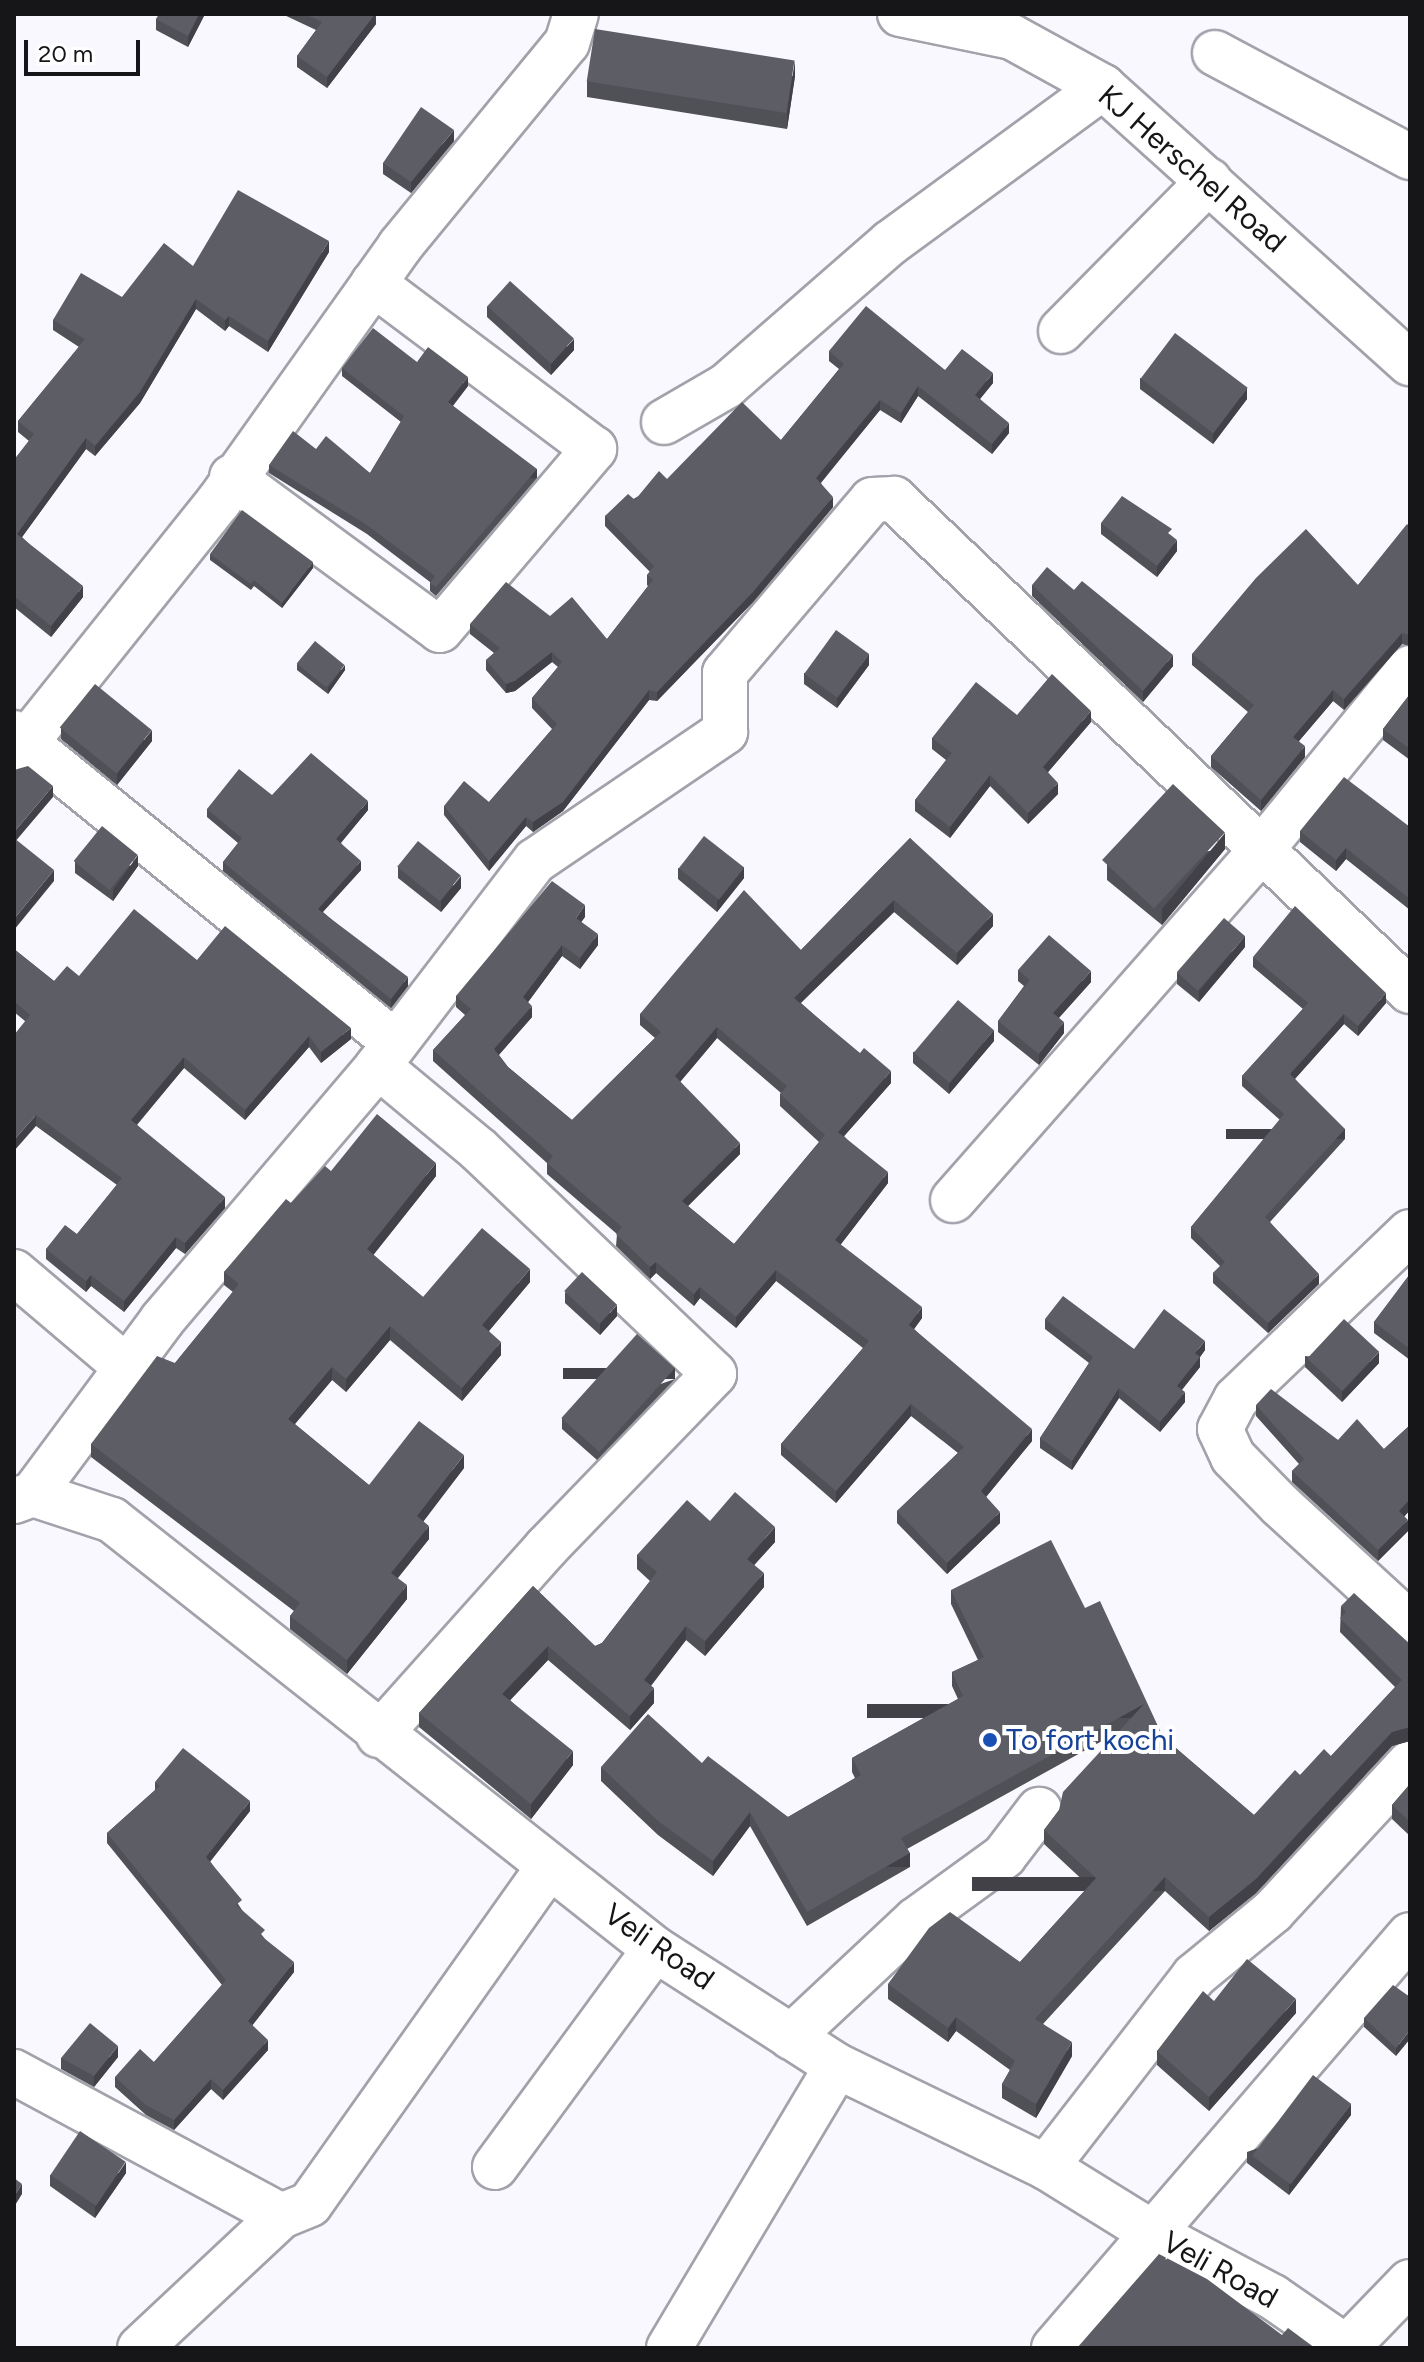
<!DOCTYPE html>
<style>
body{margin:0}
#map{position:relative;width:1424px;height:2362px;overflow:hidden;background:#f8f8fe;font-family:Figtree,sans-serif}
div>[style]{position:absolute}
.roads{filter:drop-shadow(2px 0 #a2a2ab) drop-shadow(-2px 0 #a2a2ab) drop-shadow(0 2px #a2a2ab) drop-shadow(0 -2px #a2a2ab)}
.minor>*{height:44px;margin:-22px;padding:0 22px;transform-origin:22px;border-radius:22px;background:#fff}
.major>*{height:44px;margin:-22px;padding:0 22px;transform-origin:22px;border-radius:22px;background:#fff}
.wall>*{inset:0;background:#505057}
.shaded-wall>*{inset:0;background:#414147;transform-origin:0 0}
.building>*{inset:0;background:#5d5d65;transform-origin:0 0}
.dots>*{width:22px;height:22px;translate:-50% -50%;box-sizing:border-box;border:4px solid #fff;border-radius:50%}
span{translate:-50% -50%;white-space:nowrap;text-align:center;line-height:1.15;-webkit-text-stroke:8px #fff;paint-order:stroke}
.street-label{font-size:30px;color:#161619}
.transit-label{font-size:30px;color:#164399}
.left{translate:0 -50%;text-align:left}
.frame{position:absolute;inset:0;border:16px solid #161619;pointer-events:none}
.scale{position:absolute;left:24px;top:40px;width:116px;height:36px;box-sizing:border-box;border:4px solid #161619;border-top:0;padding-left:10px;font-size:24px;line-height:28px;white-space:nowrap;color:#161619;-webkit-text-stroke:6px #fff;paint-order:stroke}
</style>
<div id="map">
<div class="roads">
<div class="minor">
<i style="left:1215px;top:53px;width:221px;rotate:28.1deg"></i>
<i style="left:1061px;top:331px;width:211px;rotate:-45.4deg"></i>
<i style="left:664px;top:422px;width:72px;rotate:-30.1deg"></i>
<i style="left:726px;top:386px;width:218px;rotate:-41.1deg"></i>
<i style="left:890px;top:243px;width:264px;rotate:-36.2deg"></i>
<i style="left:232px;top:477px;width:258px;rotate:36.3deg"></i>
<i style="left:440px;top:630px;width:238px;rotate:-49.6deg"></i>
<i style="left:594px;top:449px;width:276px;rotate:-143.1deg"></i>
<i style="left:14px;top:733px;width:490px;rotate:39.1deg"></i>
<i style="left:14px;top:757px;width:328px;rotate:-51.3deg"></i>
<i style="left:219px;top:501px;width:313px;rotate:-54.6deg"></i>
<i style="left:400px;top:246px;width:263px;rotate:-50.6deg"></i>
<i style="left:567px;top:43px;width:30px;rotate:-73deg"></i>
<i style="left:378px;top:1066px;width:130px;rotate:39.7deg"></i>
<i style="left:478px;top:1149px;width:326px;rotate:43.6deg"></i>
<i style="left:714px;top:1374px;width:242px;rotate:134deg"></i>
<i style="left:546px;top:1548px;width:251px;rotate:131.8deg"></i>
<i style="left:953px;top:1200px;width:468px;rotate:-48.6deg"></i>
<i style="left:1262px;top:849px;width:234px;rotate:-50.7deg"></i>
<i style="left:1410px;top:1232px;width:241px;rotate:136.2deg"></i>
<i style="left:1236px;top:1399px;width:34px;rotate:118deg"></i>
<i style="left:1220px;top:1429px;width:31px;rotate:65deg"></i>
<i style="left:1233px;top:1457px;width:67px;rotate:45.6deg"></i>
<i style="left:1280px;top:1505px;width:176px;rotate:42.5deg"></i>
<i style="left:14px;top:1272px;width:148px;rotate:40.3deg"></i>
<i style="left:33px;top:1494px;width:217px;rotate:-53.4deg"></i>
<i style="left:162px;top:1320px;width:333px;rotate:-49.6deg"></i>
<i style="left:378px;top:1066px;width:258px;rotate:-52.6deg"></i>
<i style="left:535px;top:861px;width:230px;rotate:-34.2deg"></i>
<i style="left:725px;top:732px;width:59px;rotate:-90deg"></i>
<i style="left:725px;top:673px;width:227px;rotate:-49.6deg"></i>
<i style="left:872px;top:500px;width:22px;rotate:-3deg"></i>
<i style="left:894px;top:499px;width:713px;rotate:43.64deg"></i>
<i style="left:791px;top:2037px;width:171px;rotate:-43.1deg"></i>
<i style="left:916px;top:1920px;width:109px;rotate:-36deg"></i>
<i style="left:1004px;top:1856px;width:58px;rotate:-52.7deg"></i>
<i style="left:14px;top:2072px;width:303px;rotate:28.3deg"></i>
<i style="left:495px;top:2167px;width:270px;rotate:-53.7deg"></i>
<i style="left:1046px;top:2167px;width:242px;rotate:-52.2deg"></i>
<i style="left:1194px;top:1976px;width:102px;rotate:-39.4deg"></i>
<i style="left:1273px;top:1911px;width:202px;rotate:-47.2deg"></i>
<i style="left:140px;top:2348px;width:193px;rotate:-43.1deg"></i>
<i style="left:281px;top:2216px;width:31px;rotate:-22deg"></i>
<i style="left:310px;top:2204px;width:414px;rotate:-54.7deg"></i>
<i style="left:669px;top:2348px;width:328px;rotate:-59.2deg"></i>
<i style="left:1054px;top:2348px;width:545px;rotate:-49.24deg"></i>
<i style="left:1346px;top:2348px;width:92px;rotate:-45.9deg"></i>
</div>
<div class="major">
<i style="left:900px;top:14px;width:114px;rotate:11.6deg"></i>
<i style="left:1012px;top:37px;width:104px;rotate:28.8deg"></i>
<i style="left:1103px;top:87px;width:413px;rotate:42deg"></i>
<i style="left:14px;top:1501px;width:20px;rotate:-20deg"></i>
<i style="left:33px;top:1494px;width:83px;rotate:18.2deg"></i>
<i style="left:112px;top:1520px;width:692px;rotate:38.31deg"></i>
<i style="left:655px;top:1949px;width:216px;rotate:32.7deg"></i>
<i style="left:837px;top:2066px;width:232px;rotate:25.8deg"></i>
<i style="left:1046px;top:2167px;width:127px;rotate:31.8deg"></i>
<i style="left:1154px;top:2234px;width:135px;rotate:27.9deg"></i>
<i style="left:1273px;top:2297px;width:90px;rotate:34.6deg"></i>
</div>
</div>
<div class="wall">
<i style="clip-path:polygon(205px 14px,188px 47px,156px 30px,156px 19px)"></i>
<i style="clip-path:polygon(282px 14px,376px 14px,376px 24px,327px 88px,297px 67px,297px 56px,316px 30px)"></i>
<i style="clip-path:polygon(795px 76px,787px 129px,587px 97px,587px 81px)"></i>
<i style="clip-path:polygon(454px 141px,411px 193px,383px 174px,383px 163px)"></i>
<i style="clip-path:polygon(329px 252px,268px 352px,229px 326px,225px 331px,196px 309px,140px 403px,95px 456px,86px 449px,22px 537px,83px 597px,51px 637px,14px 607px,14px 460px,29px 441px,18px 432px,18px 421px,79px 347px,53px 330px,53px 320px,122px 297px,193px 266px)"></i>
<i style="clip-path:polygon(487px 306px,574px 350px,551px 375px,487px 317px)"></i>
<i style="clip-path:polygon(829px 351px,945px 370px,993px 383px,980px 399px,1009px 433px,992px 454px,918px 396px,901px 423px,880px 410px,821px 483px,833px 507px,753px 602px,657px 701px,649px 700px,563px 811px,533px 832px,526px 826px,489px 871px,444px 815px,444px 806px,489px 802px,552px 729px,532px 708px,532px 698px,558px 667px,552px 662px,515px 691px,506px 693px,486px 670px,486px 660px,494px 653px,470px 634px,470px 624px,550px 616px,607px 639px,648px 586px,647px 585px,647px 575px,650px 572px,605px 526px,605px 516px,667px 479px,781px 440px,839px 369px,829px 361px)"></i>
<i style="clip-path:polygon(417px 362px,468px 386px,453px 406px,537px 478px,436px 596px,430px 591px,430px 582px,367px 534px,269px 473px,269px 465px,316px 449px,370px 473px,401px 422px,342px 376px,342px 368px)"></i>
<i style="clip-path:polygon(1140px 378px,1247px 399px,1213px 444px,1140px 389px)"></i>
<i style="clip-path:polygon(1101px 523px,1172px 536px,1177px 551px,1157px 577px,1101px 534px)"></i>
<i style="clip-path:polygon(1410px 527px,1410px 646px,1402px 644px,1344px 710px,1333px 701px,1299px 741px,1305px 757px,1261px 811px,1211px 767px,1211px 756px,1248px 712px,1192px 665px,1192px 654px,1358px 585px)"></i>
<i style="clip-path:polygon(210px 554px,313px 568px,282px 608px,254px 586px,251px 590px,210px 560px)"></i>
<i style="clip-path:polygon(1032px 585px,1074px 590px,1173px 666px,1143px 702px,1032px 596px)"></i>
<i style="clip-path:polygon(297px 664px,345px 670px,328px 694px,297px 670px)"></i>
<i style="clip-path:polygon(869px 665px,837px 708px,804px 684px,804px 673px)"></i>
<i style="clip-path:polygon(1410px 694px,1410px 760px,1383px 740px,1383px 729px)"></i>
<i style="clip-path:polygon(1017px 715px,1091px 722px,1048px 772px,1058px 794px,1028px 824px,990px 786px,950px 838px,915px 811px,915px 800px,946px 760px,932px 749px,932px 738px)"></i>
<i style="clip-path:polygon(61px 728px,152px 741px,117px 785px,61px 739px)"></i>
<i style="clip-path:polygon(272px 795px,368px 810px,341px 843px,361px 870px,323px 912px,408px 986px,391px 1008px,223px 871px,223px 862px,238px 843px,207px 817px,207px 809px)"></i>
<i style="clip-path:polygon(1410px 827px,1410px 910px,1346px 859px,1336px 871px,1300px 842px,1300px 831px)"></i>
<i style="clip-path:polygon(evenodd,910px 838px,993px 926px,957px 965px,894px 912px,801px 1003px,891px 1083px,844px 1136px,888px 1183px,840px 1245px,922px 1318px,914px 1329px,1032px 1441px,986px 1497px,1000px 1523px,947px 1574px,897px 1523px,897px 1511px,958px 1453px,911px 1416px,836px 1503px,781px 1455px,781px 1444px,863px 1348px,776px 1281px,736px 1328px,700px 1298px,694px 1306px,656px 1273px,650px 1279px,616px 1246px,617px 1234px,547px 1174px,547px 1163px,433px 1061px,433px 1050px,465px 1015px,456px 1007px,456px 996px,585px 917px,581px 922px,598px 945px,580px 969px,562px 956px,528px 1002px,532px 1017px,499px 1055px,508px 1067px,572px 1120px,655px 1038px,640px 1025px,640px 1014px,801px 950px,910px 838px,717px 1038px,781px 1093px,780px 1094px,780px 1106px,819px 1142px,734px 1244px,688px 1206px,740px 1154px,680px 1082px,717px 1038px)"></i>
<i style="clip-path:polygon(1225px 849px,1162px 925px,1107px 880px,1107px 864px)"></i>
<i style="clip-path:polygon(75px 862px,138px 866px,113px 901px,75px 873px)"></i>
<i style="clip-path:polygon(398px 867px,461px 888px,441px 912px,398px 878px)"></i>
<i style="clip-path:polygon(678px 868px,744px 878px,717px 912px,678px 879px)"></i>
<i style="clip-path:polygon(1245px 947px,1199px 1002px,1177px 984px,1177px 973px)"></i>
<i style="clip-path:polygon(14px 949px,54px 981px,79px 976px,197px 960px,351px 1039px,321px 1063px,309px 1047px,245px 1120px,184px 1068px,137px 1125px,225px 1208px,185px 1254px,176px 1248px,124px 1312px,91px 1286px,86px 1292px,46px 1259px,46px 1249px,77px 1234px,117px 1185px,36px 1126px,25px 1021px,14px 1012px)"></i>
<i style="clip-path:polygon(1253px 957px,1386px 1003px,1358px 1036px,1344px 1024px,1295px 1079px,1345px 1139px,1270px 1222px,1319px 1284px,1268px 1333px,1213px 1283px,1213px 1273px,1220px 1266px,1191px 1238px,1191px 1227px,1280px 1120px,1242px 1086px,1242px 1076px,1303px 1009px,1253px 967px)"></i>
<i style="clip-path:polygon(1018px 970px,1091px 982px,1059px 1018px,1064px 1033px,1039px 1065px,998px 1032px,998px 1021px,1024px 986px,1018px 981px)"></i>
<i style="clip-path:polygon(994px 1041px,949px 1094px,913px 1063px,913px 1052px)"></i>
<i style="clip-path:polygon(331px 1171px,436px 1176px,373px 1255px,423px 1297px,530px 1282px,489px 1331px,501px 1355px,462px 1401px,390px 1340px,346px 1392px,332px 1380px,295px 1424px,369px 1485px,464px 1468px,423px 1521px,429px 1539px,398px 1578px,407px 1599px,347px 1674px,290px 1629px,290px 1616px,294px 1611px,91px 1457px,91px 1444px,175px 1363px,233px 1292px,224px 1285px,224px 1272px,291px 1203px)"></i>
<i style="clip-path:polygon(1410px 1274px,1410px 1360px,1374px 1333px,1374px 1322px)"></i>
<i style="clip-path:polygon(565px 1292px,617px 1316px,600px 1335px,565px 1303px)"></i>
<i style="clip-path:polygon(1045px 1319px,1134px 1349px,1205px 1350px,1200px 1357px,1200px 1367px,1182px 1390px,1185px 1402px,1160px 1432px,1119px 1398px,1072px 1470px,1040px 1448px,1040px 1438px,1089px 1363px,1045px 1329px)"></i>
<i style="clip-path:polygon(1305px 1356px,1379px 1363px,1342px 1402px,1305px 1367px)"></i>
<i style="clip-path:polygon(675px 1379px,597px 1460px,562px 1429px,562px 1418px)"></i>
<i style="clip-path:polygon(1256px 1405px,1338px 1440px,1384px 1449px,1410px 1425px,1410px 1510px,1404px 1517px,1408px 1531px,1378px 1561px,1292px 1482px,1292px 1471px,1299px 1464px,1256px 1416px)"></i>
<i style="clip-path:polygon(710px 1521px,775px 1542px,754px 1565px,764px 1587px,705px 1656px,686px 1640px,651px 1686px,654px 1703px,630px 1730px,548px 1660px,510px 1700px,573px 1765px,531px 1819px,419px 1727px,419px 1713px,533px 1586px,595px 1646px,602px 1643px,650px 1581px,637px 1569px,637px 1555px)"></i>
<i style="clip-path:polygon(951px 1590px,1085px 1608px,1163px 1737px,1254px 1815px,1300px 1775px,1331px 1756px,1395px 1687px,1340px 1632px,1341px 1606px,1410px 1644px,1410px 1741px,1392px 1746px,1256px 1893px,1209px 1931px,1165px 1891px,1043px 2024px,1072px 2056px,1036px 2118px,1002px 2098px,1002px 2084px,1010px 2070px,956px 2031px,948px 2042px,888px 1999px,888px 1984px,1020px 1962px,1089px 1886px,1044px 1844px,1044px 1830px,1118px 1732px,907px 1849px,910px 1867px,807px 1926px,750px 1826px,713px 1876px,658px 1835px,601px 1781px,601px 1767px,702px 1763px,788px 1817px,855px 1778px,852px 1772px,852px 1758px,958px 1699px,952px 1686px,952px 1672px,978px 1660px,951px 1604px)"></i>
<i style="clip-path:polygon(155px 1782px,250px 1811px,210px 1861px,242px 1910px,265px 1939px,294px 1972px,252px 2025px,268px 2050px,223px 2100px,211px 2089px,174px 2130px,146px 2115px,115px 2087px,115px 2077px,154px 2062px,222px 1985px,107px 1843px,107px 1833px,155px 1790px)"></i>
<i style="clip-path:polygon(1410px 1784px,1410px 1836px,1392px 1819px,1392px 1805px)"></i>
<i style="clip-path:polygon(1410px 1997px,1396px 2056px,1364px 2027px,1364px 2018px)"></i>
<i style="clip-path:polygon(1214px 2001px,1296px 2013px,1209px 2111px,1157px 2065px,1157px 2051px)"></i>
<i style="clip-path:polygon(118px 2057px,94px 2087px,61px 2069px,61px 2058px)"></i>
<i style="clip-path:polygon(1351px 2115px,1289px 2195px,1247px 2163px,1247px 2152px)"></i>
<i style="clip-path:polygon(126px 2173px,95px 2218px,50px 2186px,50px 2175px)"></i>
</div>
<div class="shaded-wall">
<i style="clip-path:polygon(199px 14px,205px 14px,188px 47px,188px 36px)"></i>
<i style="clip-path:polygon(375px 14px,376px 24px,327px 88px,327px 77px)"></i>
<i style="clip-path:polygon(795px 60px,795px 76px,787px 129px,787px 112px)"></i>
<i style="clip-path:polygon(454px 130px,454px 141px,411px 193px,411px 182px)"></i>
<i style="clip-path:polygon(329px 241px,329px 252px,268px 352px,268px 341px)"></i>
<i style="clip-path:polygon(196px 299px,196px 309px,140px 403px,95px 456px,95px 446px)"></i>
<i style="clip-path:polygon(229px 316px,229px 326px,225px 331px,225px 320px)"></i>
<i style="clip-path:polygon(574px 339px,574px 350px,551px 375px,551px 364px)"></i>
<i style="clip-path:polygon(993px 373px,993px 383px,975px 405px,975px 395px)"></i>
<i style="clip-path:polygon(468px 377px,468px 386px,448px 411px,448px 402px)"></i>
<i style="clip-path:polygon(918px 386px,918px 396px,901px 423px,901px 413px)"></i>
<i style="clip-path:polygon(1247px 388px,1247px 399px,1213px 444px,1213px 433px)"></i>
<i style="clip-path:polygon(880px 400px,880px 410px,816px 488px,816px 478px)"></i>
<i style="clip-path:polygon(1009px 423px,1009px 433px,992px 454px,992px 444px)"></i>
<i style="clip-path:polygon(86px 438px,86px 449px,17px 544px,17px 534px)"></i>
<i style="left:537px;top:469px;width:9px;height:155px;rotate:90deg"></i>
<i style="clip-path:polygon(833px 497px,833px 507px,753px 602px,657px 701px,657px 692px)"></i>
<i style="clip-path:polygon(1177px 540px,1177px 551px,1157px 577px,1157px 566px)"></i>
<i style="clip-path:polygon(313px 562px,313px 568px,282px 608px,282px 603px)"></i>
<i style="clip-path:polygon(83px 586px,83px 597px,51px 637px,51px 626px)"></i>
<i style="clip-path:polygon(1402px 633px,1402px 644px,1344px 710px,1344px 699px)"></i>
<i style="clip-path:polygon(552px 652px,552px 662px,515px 691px,506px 693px,506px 684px)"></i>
<i style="clip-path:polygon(869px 654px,869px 665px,837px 708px,837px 697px)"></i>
<i style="clip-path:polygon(1173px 655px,1173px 666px,1143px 702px,1143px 691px)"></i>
<i style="clip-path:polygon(345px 665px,345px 670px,328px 694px,328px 688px)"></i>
<i style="clip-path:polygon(649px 690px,649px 700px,563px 811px,533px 832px,533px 822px)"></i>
<i style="clip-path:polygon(1333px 690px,1333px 701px,1293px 748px,1293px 737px)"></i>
<i style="clip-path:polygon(1091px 711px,1091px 722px,1043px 778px,1043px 767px)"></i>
<i style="clip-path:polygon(152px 730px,152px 741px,117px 785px,117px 774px)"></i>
<i style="clip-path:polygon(1305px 746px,1305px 757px,1261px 811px,1261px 800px)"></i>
<i style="clip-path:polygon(990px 775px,990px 786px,950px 838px,950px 827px)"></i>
<i style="clip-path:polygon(1058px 783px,1058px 794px,1028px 824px,1028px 813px)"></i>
<i style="clip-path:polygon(53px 786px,53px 797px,14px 843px,14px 832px)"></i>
<i style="clip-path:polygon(368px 801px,368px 810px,336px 848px,336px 839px)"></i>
<i style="clip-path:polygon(526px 817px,526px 826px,489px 871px,489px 861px)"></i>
<i style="clip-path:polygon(1225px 833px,1225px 849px,1162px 925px,1162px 909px)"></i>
<i style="clip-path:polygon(1346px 848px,1346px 859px,1336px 871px,1336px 860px)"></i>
<i style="clip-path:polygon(138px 855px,138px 866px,113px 901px,113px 890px)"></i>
<i style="clip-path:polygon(361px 861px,361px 870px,318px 917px,318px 909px)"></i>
<i style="clip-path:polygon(744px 867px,744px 878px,717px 912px,717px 901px)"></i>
<i style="clip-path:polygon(54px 870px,54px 881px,14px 930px,14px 919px)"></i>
<i style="clip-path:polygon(461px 876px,461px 888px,441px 912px,441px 901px)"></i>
<i style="clip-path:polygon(894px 900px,894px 912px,794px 1009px,794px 998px)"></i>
<i style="clip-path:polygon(585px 905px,585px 917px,576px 929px,576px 918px)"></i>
<i style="clip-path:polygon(993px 914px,993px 926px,957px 965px,957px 953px)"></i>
<i style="clip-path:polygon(598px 934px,598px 945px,580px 969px,580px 958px)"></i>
<i style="clip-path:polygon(1245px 936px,1245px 947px,1199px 1002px,1199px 991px)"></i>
<i style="clip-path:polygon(562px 945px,562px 956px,523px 1009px,523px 997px)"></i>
<i style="clip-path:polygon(1091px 971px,1091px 982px,1053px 1024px,1053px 1013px)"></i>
<i style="clip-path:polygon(408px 977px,408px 986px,391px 1008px,391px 999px)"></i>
<i style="clip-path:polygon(1386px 993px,1386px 1003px,1358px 1036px,1358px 1026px)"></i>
<i style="clip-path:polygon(532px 1006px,532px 1017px,494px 1060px,494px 1049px)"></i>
<i style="clip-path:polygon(1344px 1014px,1344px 1024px,1290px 1084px,1290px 1074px)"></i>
<i style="clip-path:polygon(1064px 1022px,1064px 1033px,1039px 1065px,1039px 1054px)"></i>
<i style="clip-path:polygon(717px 1027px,717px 1038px,675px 1088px,675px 1076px)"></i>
<i style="clip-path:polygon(351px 1028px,351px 1039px,321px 1063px,321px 1052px)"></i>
<i style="clip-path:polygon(994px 1030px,994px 1041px,949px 1094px,949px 1083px)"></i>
<i style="clip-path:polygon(309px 1036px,309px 1047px,245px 1120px,245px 1110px)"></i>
<i style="clip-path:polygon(184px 1057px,184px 1068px,131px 1131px,131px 1120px)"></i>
<i style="clip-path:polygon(891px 1071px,891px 1083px,838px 1143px,838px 1132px)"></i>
<i style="clip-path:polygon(36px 1115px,36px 1126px,14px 1151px,14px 1140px)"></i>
<i style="left:1345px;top:1129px;width:10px;height:119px;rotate:90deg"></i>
<i style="clip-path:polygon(740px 1143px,740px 1154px,682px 1212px,682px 1201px)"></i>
<i style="clip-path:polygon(436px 1163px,436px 1176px,367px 1263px,367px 1249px)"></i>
<i style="clip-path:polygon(888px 1172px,888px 1183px,835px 1252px,835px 1240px)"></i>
<i style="clip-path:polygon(225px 1197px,225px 1208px,185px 1254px,185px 1243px)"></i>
<i style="clip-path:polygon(176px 1237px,176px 1248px,124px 1312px,124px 1301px)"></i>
<i style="clip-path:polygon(656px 1262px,656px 1273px,650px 1279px,650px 1267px)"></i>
<i style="clip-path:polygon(530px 1269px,530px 1282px,482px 1339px,482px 1325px)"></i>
<i style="clip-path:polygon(776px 1270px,776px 1281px,736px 1328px,736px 1317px)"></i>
<i style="clip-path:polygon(1319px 1274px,1319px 1284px,1268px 1333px,1268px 1323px)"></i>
<i style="clip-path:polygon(91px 1275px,91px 1286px,86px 1292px,86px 1281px)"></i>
<i style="clip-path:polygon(700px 1287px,700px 1298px,694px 1306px,694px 1294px)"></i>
<i style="clip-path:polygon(617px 1305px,617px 1316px,600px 1335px,600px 1324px)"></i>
<i style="clip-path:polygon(922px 1307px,922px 1318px,909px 1336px,909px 1325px)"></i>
<i style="clip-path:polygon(390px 1326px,390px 1340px,346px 1392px,346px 1379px)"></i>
<i style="clip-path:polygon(1205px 1341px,1205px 1350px,1200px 1357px,1200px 1367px,1177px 1395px,1177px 1386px,1195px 1353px)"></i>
<i style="clip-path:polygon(501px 1342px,501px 1355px,462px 1401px,462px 1388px)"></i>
<i style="clip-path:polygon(1379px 1352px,1379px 1363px,1342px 1402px,1342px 1391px)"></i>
<i style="clip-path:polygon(332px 1367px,332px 1380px,288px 1432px,288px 1419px)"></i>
<i style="left:675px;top:1368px;width:11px;height:112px;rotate:90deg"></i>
<i style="clip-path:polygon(1119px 1388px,1119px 1398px,1072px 1470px,1072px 1461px)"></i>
<i style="clip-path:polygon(1185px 1392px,1185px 1402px,1160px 1432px,1160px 1422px)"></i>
<i style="clip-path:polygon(911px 1404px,911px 1416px,836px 1503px,836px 1491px)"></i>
<i style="clip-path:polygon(1032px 1429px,1032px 1441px,981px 1503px,981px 1491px)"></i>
<i style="clip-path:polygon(464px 1455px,464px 1468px,417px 1530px,417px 1516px)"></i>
<i style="clip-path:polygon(1410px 1499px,1410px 1510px,1399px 1522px,1399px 1511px)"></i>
<i style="clip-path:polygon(1000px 1512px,1000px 1523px,947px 1574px,947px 1563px)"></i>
<i style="clip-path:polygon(1408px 1520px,1408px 1531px,1378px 1561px,1378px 1550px)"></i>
<i style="clip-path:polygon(429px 1526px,429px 1539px,391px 1586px,391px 1573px)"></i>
<i style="clip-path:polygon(775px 1527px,775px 1542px,747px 1573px,747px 1559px)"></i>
<i style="clip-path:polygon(764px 1573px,764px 1587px,705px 1656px,705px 1641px)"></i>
<i style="clip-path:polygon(407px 1585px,407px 1599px,347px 1674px,347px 1660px)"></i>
<i style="clip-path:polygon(686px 1626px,686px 1640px,644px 1694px,644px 1680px)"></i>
<i style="clip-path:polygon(548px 1646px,548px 1660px,502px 1709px,502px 1694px)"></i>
<i style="clip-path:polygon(654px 1688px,654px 1703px,630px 1730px,630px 1716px)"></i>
<i style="left:1144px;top:1704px;width:14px;height:277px;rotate:90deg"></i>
<i style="clip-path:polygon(1410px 1727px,1410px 1741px,1392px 1746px,1256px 1893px,1209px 1931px,1209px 1917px,1392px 1732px)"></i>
<i style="clip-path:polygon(573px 1751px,573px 1765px,531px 1819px,531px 1804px)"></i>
<i style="clip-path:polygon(250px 1801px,250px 1811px,206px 1867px,206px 1857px)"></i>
<i style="clip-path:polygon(750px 1812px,750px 1826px,713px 1876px,713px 1861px)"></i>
<i style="left:910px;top:1853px;width:14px;height:119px;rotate:90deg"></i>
<i style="left:1165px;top:1877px;width:14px;height:193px;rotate:90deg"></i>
<i style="clip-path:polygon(294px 1962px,294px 1972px,248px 2031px,248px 2021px)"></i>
<i style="clip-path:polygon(1296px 1999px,1296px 2013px,1209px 2111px,1209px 2097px)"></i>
<i style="clip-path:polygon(956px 2017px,956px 2031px,948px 2042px,948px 2028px)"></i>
<i style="clip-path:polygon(1410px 2030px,1410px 2039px,1396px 2056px,1396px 2048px)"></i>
<i style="clip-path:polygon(268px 2040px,268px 2050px,223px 2100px,223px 2090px)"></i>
<i style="clip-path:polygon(1072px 2042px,1072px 2056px,1036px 2118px,1036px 2104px)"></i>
<i style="clip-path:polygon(118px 2046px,118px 2057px,94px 2087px,94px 2076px)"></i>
<i style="clip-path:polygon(211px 2079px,211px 2089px,174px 2130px,174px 2120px)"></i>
<i style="clip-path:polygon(1351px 2104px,1351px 2115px,1289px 2195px,1289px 2184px)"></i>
<i style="clip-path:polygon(126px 2162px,126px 2173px,95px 2218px,95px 2207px)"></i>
<i style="clip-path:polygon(22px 2184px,22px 2194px,14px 2207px,14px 2196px)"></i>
</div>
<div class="building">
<i style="clip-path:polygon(159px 14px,199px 14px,188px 36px,156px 19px)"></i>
<i style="clip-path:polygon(305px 14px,375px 14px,327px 77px,297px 56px,322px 22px)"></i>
<i style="left:595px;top:29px;width:202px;height:53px;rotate:9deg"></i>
<i style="clip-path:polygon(421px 107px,454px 130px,411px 182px,383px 163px)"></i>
<i style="clip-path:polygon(238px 190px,329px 241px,268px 341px,229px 316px,225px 320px,196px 299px,140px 392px,95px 446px,86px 438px,17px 534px,83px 586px,51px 626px,14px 596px,14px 460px,34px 434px,18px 421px,85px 339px,53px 320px,81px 273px,122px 297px,164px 243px,193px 266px)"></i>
<i style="left:510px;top:281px;width:86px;height:34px;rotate:42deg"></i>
<i style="clip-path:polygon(866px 306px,945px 370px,962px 349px,993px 373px,975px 395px,1009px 423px,992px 444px,918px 386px,901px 413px,880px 400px,816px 478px,833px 497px,753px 592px,657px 692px,649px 690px,563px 802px,533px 822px,526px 817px,489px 861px,444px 806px,464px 781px,489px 802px,557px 724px,532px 698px,562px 662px,552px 652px,515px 681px,506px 684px,486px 660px,500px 648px,470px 624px,506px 582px,550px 616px,572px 597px,607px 639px,653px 580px,647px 575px,654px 566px,605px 516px,628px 494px,635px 500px,659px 471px,667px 479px,742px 402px,781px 440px,844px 364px,829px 351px)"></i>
<i style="clip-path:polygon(373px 328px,417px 362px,428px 347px,468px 377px,448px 402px,537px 469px,436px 587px,430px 583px,435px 576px,367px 525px,269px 465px,293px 431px,316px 449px,326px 436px,370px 473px,404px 416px,342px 368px)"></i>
<i style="left:1175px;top:333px;width:91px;height:57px;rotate:37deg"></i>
<i style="clip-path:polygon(1122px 496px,1172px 529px,1168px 533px,1177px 540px,1157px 566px,1101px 523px)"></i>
<i style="clip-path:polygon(242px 510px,313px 562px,282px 603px,254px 580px,251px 584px,210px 554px)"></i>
<i style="clip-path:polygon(1407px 524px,1410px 527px,1410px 635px,1402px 633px,1344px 699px,1333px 690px,1293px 737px,1305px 746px,1261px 800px,1211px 756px,1254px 705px,1192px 654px,1256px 578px,1306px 529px,1358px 585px)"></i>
<i style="clip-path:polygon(1047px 567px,1074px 590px,1082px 581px,1173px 655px,1143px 691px,1032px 585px)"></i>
<i style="left:836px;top:630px;width:41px;height:54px;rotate:36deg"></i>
<i style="left:315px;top:641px;width:38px;height:29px;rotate:39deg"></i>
<i style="clip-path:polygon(1052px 674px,1091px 711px,1043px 767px,1058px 783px,1028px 813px,990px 775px,950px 827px,915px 800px,952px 753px,932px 738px,976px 682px,1017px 715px)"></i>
<i style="left:95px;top:684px;width:73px;height:56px;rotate:39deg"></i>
<i style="clip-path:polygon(1410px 694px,1410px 749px,1383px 729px)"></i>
<i style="clip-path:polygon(311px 753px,368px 801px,336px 839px,361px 861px,318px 909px,408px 977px,391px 999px,223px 862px,242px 838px,207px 809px,239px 769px,272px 795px)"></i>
<i style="clip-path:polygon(28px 766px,53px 786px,14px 832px,14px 770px)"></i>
<i style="clip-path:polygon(1344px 777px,1410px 827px,1410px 899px,1346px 848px,1336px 860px,1300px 831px)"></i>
<i style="left:1173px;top:784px;width:71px;height:104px;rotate:43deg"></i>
<i style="left:102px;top:826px;width:46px;height:45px;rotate:39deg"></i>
<i style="left:704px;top:836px;width:51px;height:41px;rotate:38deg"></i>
<i style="clip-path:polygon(14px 838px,54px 870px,14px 919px)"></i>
<i style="clip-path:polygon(evenodd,910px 838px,993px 914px,957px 953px,894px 900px,794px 998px,860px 1053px,864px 1048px,891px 1071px,838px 1132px,888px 1172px,835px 1240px,922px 1307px,909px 1325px,1032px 1429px,981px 1491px,1000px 1512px,947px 1563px,897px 1511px,964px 1447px,911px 1404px,836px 1491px,781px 1444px,869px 1341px,776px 1270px,736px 1317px,700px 1287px,694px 1294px,656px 1262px,650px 1267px,616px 1234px,622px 1227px,547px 1163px,553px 1156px,433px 1050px,471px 1009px,456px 996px,552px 881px,585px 905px,576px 918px,598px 934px,580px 958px,562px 945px,523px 997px,532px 1006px,494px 1049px,508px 1067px,572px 1120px,661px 1032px,640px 1014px,744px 890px,801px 950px,910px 838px,717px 1027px,787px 1086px,780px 1094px,825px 1135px,734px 1244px,682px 1201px,740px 1143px,675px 1076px,717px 1027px)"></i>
<i style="left:418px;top:841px;width:55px;height:33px;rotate:39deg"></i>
<i style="clip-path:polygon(1295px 906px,1386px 993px,1358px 1026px,1344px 1014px,1290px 1074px,1345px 1129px,1265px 1217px,1319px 1274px,1268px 1323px,1213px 1273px,1225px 1262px,1191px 1227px,1284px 1114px,1242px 1076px,1308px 1003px,1253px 957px)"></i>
<i style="clip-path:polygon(134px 909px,197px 960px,225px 926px,351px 1028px,321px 1052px,309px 1036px,245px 1110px,184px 1057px,131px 1120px,225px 1197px,185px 1243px,176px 1237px,124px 1301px,91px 1275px,86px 1281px,46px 1249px,65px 1225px,77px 1234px,122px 1178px,36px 1115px,14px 1140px,14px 1035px,30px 1015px,14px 1001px,14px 949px,54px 981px,67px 966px,79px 976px)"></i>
<i style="left:1224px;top:918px;width:28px;height:72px;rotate:41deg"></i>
<i style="clip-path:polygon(1049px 935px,1091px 971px,1053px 1013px,1064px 1022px,1039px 1054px,998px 1021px,1030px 980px,1018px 970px)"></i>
<i style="left:958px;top:1000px;width:47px;height:69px;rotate:40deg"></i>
<i style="clip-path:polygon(377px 1114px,436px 1163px,367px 1249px,423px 1297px,482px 1228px,530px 1269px,482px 1325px,501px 1342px,462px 1388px,390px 1326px,346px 1379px,332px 1367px,288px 1419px,369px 1485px,419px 1421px,464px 1455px,417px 1516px,429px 1526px,391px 1573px,407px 1585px,347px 1660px,290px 1616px,300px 1603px,91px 1444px,157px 1356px,175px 1363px,239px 1284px,224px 1272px,286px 1199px,291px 1203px,325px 1166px,331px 1171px)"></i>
<i style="left:582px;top:1272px;width:48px;height:26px;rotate:43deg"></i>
<i style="clip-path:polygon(1410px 1274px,1410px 1349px,1374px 1322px)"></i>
<i style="clip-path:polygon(1063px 1296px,1134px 1349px,1164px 1309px,1205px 1341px,1195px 1353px,1200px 1357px,1177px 1386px,1185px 1392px,1160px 1422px,1119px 1388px,1072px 1461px,1040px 1438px,1093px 1357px,1045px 1319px)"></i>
<i style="left:1344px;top:1319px;width:48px;height:54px;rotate:43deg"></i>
<i style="left:637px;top:1334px;width:51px;height:113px;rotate:42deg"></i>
<i style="clip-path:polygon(1271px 1389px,1338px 1440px,1357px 1419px,1384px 1449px,1410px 1425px,1410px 1499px,1399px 1511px,1408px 1520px,1378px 1550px,1292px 1471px,1304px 1459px,1256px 1405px)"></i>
<i style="clip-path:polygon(735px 1492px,775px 1527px,747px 1559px,764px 1573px,705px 1641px,686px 1626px,644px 1680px,654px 1688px,630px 1716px,548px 1646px,502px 1694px,573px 1751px,531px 1804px,419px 1713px,533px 1586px,595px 1646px,602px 1643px,657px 1572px,637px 1555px,687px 1500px,710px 1521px)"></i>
<i style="clip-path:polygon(1051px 1540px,1085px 1608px,1100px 1601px,1163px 1737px,1254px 1815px,1295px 1770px,1300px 1775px,1324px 1749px,1331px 1756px,1402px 1680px,1340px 1618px,1346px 1612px,1341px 1606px,1354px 1593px,1410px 1644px,1410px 1727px,1392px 1732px,1256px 1879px,1209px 1917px,1165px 1877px,1035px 2019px,1072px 2042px,1036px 2104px,1002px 2084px,1015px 2061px,956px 2017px,948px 2028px,888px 1984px,929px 1928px,950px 1912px,1020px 1962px,1096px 1878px,1044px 1830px,1059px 1810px,1063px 1792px,1144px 1704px,901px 1838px,910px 1853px,807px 1912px,750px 1812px,713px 1861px,658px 1821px,601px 1767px,648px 1714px,702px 1763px,708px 1756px,788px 1817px,861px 1775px,852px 1758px,963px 1696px,952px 1672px,984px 1657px,951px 1590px)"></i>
<i style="clip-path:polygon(183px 1748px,250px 1801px,206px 1857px,242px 1900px,236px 1905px,265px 1930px,260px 1935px,294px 1962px,248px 2021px,268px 2040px,223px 2090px,211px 2079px,174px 2120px,146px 2105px,115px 2077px,140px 2049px,154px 2062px,226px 1980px,107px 1833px,160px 1786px,155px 1782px)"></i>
<i style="clip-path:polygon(1410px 1784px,1410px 1822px,1392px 1805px)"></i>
<i style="clip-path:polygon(1247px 1959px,1296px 1999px,1209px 2097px,1157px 2051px,1203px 1991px,1214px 2001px)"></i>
<i style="clip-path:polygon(1393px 1985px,1410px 1997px,1410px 2030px,1396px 2048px,1364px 2018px)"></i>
<i style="clip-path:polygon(90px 2023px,118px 2046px,94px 2076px,61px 2058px)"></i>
<i style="left:1313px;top:2075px;width:48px;height:101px;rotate:37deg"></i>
<i style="left:80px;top:2131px;width:55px;height:53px;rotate:34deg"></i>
<i style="clip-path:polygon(14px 2178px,22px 2184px,14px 2196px)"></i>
<i style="clip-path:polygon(1159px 2254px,1207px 2279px,1282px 2335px,1288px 2328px,1315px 2348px,1077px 2348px)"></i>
</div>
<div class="dots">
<i style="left:990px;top:1740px;background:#1a4fb4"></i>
</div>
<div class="street-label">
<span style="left:1192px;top:169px;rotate:41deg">KJ Herschel Road</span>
<span style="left:659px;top:1947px;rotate:35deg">Veli Road</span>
<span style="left:1220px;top:2270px;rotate:29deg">Veli Road</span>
</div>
<div class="transit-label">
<span class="left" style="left:1006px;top:1740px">To fort kochi</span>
</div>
<div class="frame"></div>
<div class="scale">20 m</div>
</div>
